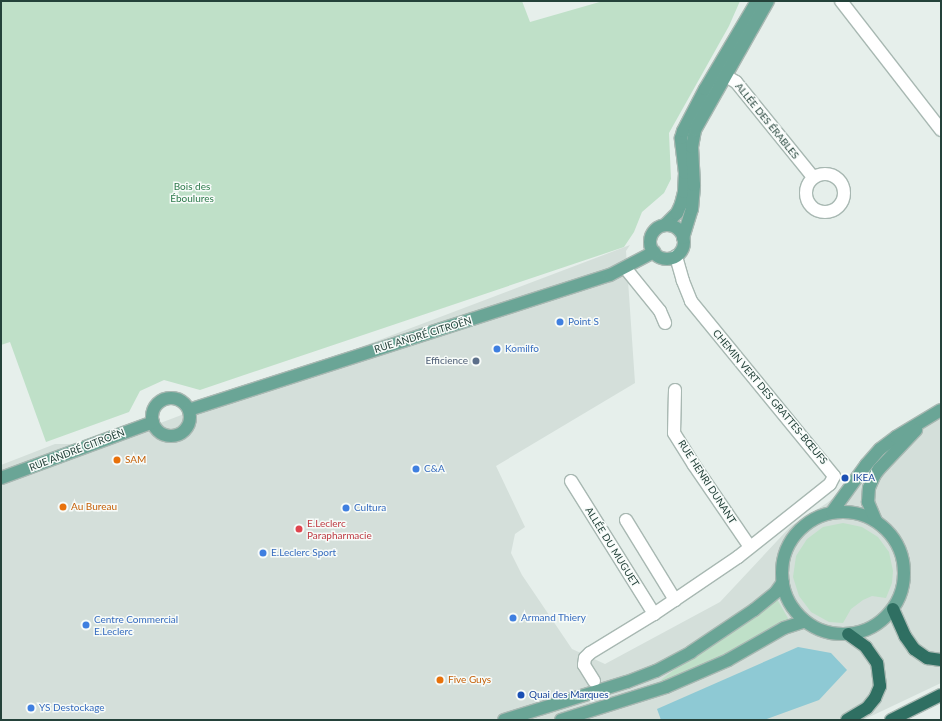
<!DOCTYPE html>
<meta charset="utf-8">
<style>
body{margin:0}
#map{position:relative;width:942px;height:721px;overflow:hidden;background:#e6efeb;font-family:Lato,sans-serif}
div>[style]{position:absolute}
.built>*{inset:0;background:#d4dfda}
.green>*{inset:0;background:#bfe0c8}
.water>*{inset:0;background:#8ec9d4}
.roads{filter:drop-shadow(1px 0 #a8b8b2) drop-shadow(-1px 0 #a8b8b2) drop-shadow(0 1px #a8b8b2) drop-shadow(0 -1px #a8b8b2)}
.minor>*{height:12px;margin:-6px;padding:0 6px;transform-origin:6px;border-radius:6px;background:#fff}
.minor>.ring{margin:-6px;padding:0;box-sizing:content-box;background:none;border:12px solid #fff;border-radius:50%}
.major>*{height:12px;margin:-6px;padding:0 6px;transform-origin:6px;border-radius:6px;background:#6aa596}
.major>.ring{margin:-6px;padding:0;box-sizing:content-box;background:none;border:12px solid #6aa596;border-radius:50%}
.highway>*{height:12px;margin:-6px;padding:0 6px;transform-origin:6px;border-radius:6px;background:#2f6f62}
.dots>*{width:11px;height:11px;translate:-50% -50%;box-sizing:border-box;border:2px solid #f7fbf9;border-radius:50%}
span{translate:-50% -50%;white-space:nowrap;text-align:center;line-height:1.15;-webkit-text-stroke:3px #f7fbf9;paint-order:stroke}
.street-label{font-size:10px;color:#24423a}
.park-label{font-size:10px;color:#2d7a4b}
.shop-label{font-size:10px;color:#366cbe}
.left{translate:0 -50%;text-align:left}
.service-label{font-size:10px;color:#4e5e75}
.right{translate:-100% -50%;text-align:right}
.food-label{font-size:10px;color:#c56008}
.transit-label{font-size:10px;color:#164399}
.health-label{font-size:10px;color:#be3a42}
.frame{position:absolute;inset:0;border:2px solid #24423a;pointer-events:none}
</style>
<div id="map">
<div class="built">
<i style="clip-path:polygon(630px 245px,626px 251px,635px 383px,496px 466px,525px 527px,515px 534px,511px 553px,522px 575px,572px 649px,605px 664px,720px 602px,791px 526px,827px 503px,941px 410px,941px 683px,863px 720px,1px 720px,1px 465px,55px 444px,105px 444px)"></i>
</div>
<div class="green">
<i style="clip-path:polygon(1px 1px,522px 1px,530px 22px,603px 1px,740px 1px,729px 26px,669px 133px,671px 179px,664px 193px,642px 212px,634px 232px,624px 247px,200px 390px,164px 380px,140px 391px,129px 412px,46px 442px,10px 342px,1px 345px)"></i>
<i style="clip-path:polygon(843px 523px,862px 527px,878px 537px,889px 552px,893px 571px,892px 583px,886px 598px,872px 596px,863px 600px,851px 609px,843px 623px,829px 622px,811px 612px,799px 596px,793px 577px,796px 556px,807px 539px,823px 527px)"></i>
<i style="clip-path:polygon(777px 599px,789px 620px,774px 626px,712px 661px,662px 683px,661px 680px,679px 666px,769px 607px)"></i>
</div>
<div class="water">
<i style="clip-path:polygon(798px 647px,831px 653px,847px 670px,819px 700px,764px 720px,661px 720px,657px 709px)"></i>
</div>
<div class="roads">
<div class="minor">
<i style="left:841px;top:1px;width:163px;rotate:52.2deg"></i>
<i style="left:717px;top:71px;width:22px;rotate:30deg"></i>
<i style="left:736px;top:82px;width:122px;rotate:51deg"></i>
<i class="ring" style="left:806px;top:174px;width:26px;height:26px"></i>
<i style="left:626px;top:269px;width:54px;rotate:51deg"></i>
<i style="left:660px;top:311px;width:13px;rotate:67deg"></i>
<i style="left:675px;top:390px;width:43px;rotate:91.3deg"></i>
<i style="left:674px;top:433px;width:38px;rotate:58deg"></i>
<i style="left:694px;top:465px;width:99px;rotate:55.7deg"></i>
<i style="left:571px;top:481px;width:157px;rotate:58deg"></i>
<i style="left:626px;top:520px;width:94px;rotate:58.5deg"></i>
<i style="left:594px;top:681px;width:19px;rotate:-122deg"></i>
<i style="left:584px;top:665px;width:7px;rotate:-82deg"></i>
<i style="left:585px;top:658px;width:7px;rotate:-45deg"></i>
<i style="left:590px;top:653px;width:75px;rotate:-31.4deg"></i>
<i style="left:654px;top:614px;width:102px;rotate:-34.2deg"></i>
<i style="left:738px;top:557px;width:117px;rotate:-38.4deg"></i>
<i style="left:830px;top:484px;width:9px;rotate:-63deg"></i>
<i style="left:834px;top:476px;width:226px;rotate:-129.3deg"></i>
<i style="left:691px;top:301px;width:22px;rotate:-112deg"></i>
<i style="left:683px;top:281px;width:26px;rotate:-106deg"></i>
</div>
<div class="major">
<i style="left:665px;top:225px;width:17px;rotate:-45deg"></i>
<i style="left:677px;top:213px;width:10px;rotate:-66deg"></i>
<i style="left:681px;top:204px;width:12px;rotate:-76deg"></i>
<i style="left:684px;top:192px;width:19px;rotate:-87deg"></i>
<i style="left:685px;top:173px;width:35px;rotate:-97deg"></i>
<i style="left:681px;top:138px;width:7px;rotate:-74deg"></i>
<i style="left:683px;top:131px;width:47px;rotate:-62.4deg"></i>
<i style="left:705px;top:89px;width:102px;rotate:-59.4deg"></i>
<i class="ring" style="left:650px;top:225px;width:22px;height:22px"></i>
<i style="left:683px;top:238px;width:30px;rotate:-73deg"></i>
<i style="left:692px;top:209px;width:24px;rotate:-85deg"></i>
<i style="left:694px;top:185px;width:38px;rotate:-93deg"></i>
<i style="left:692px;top:147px;width:17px;rotate:-80deg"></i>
<i style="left:695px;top:130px;width:148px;rotate:-60.5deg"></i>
<i class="ring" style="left:152px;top:398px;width:26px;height:26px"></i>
<i style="left:189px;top:410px;width:442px;rotate:-17.8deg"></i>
<i style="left:610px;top:275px;width:50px;rotate:-27.6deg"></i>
<i style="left:1px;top:478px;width:162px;rotate:-20.2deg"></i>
<i class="ring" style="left:782px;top:512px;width:110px;height:110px"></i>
<i style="left:832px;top:512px;width:58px;rotate:-54.1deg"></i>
<i style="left:866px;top:465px;width:21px;rotate:-49deg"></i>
<i style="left:880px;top:449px;width:20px;rotate:-37deg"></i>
<i style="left:896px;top:437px;width:52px;rotate:-31deg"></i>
<i style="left:876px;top:521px;width:21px;rotate:-113deg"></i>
<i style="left:868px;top:502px;width:14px;rotate:-86deg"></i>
<i style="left:869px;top:488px;width:13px;rotate:-67deg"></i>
<i style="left:874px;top:476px;width:9px;rotate:-54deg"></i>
<i style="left:879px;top:469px;width:54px;rotate:-46.5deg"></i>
<i style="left:504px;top:720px;width:129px;rotate:-17.2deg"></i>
<i style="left:627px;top:682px;width:31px;rotate:-21deg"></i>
<i style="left:656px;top:671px;width:40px;rotate:-28deg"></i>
<i style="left:691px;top:652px;width:76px;rotate:-33.7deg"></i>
<i style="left:754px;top:610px;width:28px;rotate:-39deg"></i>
<i style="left:776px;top:592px;width:12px;rotate:-55deg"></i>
<i style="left:561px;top:720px;width:110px;rotate:-17.4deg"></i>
<i style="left:666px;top:687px;width:68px;rotate:-23.5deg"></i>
<i style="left:728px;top:660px;width:64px;rotate:-29.7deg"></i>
<i style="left:784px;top:628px;width:22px;rotate:-18deg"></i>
</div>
<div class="highway">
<i style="left:893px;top:609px;width:30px;rotate:66deg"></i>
<i style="left:905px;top:636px;width:16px;rotate:55deg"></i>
<i style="left:914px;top:649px;width:16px;rotate:35deg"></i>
<i style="left:927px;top:658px;width:14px;rotate:8deg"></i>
<i style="left:847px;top:720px;width:23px;rotate:-31deg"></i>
<i style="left:867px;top:708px;width:13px;rotate:-51deg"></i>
<i style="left:875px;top:698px;width:13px;rotate:-67deg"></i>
<i style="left:880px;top:686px;width:23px;rotate:-97deg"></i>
<i style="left:877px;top:663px;width:19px;rotate:-125deg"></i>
<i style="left:866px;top:647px;width:22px;rotate:-144deg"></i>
<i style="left:891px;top:720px;width:56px;rotate:-26.6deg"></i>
</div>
</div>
<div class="dots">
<i style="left:560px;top:322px;background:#3f7fe0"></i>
<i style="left:497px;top:349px;background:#3f7fe0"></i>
<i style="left:476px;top:361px;background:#5c6f8a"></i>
<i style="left:117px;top:460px;background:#e8710a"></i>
<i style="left:416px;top:469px;background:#3f7fe0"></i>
<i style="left:845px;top:478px;background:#1a4fb4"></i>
<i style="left:63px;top:507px;background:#e8710a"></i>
<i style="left:346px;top:508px;background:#3f7fe0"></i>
<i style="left:299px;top:529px;background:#e0444e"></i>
<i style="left:263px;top:553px;background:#3f7fe0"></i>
<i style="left:513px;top:618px;background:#3f7fe0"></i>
<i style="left:86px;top:625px;background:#3f7fe0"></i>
<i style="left:440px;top:680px;background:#e8710a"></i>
<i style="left:521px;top:695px;background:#1a4fb4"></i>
<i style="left:31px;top:708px;background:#3f7fe0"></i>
</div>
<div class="street-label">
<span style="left:767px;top:121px;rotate:51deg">ALLÉE DES ÉRABLES</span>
<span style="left:423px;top:335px;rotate:-17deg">RUE ANDRÉ CITROËN</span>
<span style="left:770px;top:397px;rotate:50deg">CHEMIN VERT DES GRATTES-BŒUFS</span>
<span style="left:77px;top:450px;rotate:-21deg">RUE ANDRÉ CITROËN</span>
<span style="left:707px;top:482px;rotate:57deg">RUE HENRI DUNANT</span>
<span style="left:612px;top:547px;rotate:58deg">ALLÉE DU MUGUET</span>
</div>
<div class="park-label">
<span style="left:192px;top:192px">Bois des<br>Éboulures</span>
</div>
<div class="shop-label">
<span class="left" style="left:568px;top:322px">Point S</span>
<span class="left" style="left:505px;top:349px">Komilfo</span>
<span class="left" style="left:424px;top:469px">C&amp;A</span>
<span class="left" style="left:354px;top:508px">Cultura</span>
<span class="left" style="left:271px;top:553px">E.Leclerc Sport</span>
<span class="left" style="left:521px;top:618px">Armand Thiery</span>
<span class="left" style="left:94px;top:625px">Centre Commercial<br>E.Leclerc</span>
<span class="left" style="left:39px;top:708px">YS Destockage</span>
</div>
<div class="service-label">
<span class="right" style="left:468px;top:361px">Efficience</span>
</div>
<div class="food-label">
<span class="left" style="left:125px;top:460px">SAM</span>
<span class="left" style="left:71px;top:507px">Au Bureau</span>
<span class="left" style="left:448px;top:680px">Five Guys</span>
</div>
<div class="transit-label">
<span class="left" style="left:853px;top:478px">IKEA</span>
<span class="left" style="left:529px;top:695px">Quai des Marques</span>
</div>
<div class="health-label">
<span class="left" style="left:307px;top:529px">E.Leclerc<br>Parapharmacie</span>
</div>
<div class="frame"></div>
</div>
